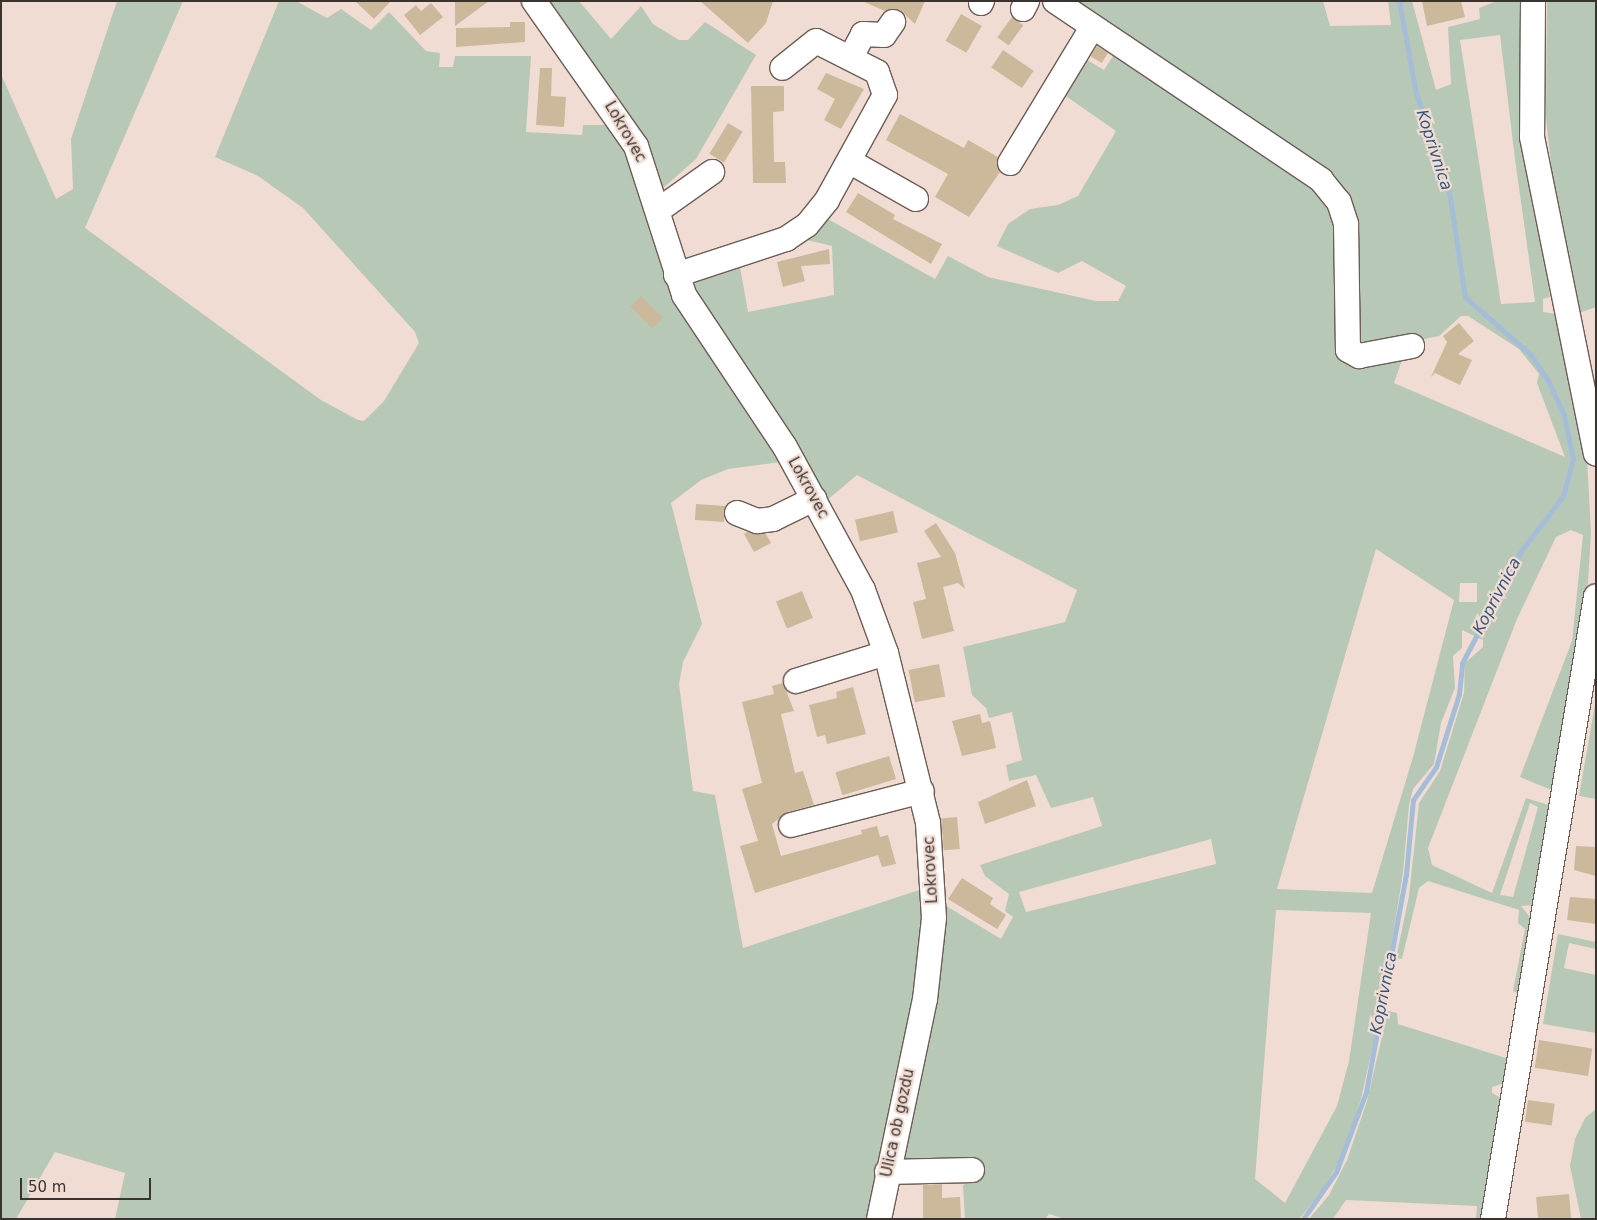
<!DOCTYPE html>
<style>
body{margin:0}
#map{position:relative;width:1597px;height:1220px;overflow:hidden;background:#f1dcd3;font-family:"DejaVu Sans",sans-serif}
div>[style]{position:absolute}
.green>*{inset:0;background:#b7c9b6}
.stream>*{height:5px;margin:-2.5px;padding:0 2.5px;transform-origin:2.5px;border-radius:2.5px;background:#a6bdd8}
.building>*{inset:0;background:#ccb89b;transform-origin:0 0}
.roads{filter:drop-shadow(1px 0 #6e5c55) drop-shadow(-1px 0 #6e5c55) drop-shadow(0 1px #6e5c55) drop-shadow(0 -1px #6e5c55)}
.minor>*{height:24px;margin:-12px;padding:0 12px;transform-origin:12px;border-radius:12px;background:#fff}
span{translate:-50% -50%;white-space:nowrap;text-align:center;line-height:1.15;-webkit-text-stroke:4.5px #f1dcd3;paint-order:stroke}
.street-label{font-size:15px;color:#3b3330}
.water-label{font-size:16px;color:#33567d;font-style:italic}
.frame{position:absolute;inset:0;border:2px solid #3b3330;pointer-events:none}
.scale{position:absolute;left:20px;top:1178px;width:131px;height:22px;box-sizing:border-box;border:2px solid #3b3330;border-top:0;padding-left:6px;font-size:15px;line-height:18px;white-space:nowrap;color:#3b3330;-webkit-text-stroke:4px #f1dcd3;paint-order:stroke}
</style>
<div id="map">
<div class="green">
<i style="clip-path:polygon(117px 1px,183px 1px,85px 228px,321px 400px,358px 420px,364px 421px,384px 401px,419px 343px,415px 332px,303px 208px,258px 176px,215px 157px,279px 1px,296px 1px,327px 18px,341px 9px,371px 30px,389px 12px,426px 51px,440px 53px,439px 67px,453px 67px,455px 56px,531px 56px,526px 132px,582px 135px,583px 125px,612px 125px,621px 137px,654px 223px,781px 462px,728px 469px,701px 480px,671px 503px,702px 624px,683px 662px,679px 684px,693px 791px,715px 795px,743px 948px,925px 888px,924px 945px,867px 1219px,115px 1219px,125px 1173px,55px 1152px,16px 1219px,1px 1219px,1px 74px,56px 199px,73px 189px,71px 139px)"></i>
<i style="clip-path:polygon(542px 1px,579px 1px,611px 39px,641px 6px,653px 24px,679px 40px,688px 40px,705px 22px,756px 55px,696px 159px,662px 189px)"></i>
<i style="clip-path:polygon(evenodd,1058px 1px,1323px 1px,1330px 26px,1391px 25px,1388px 1px,1412px 1px,1436px 90px,1451px 84px,1448px 27px,1480px 19px,1479px 8px,1497px 1px,1523px 1px,1524px 133px,1550px 297px,1543px 299px,1543px 312px,1556px 314px,1559px 323px,1573px 408px,1576px 403px,1587px 458px,1591px 533px,1588px 583px,1554px 791px,1520px 777px,1572px 641px,1583px 535px,1571px 530px,1556px 537px,1517px 619px,1428px 848px,1432px 865px,1492px 893px,1526px 798px,1552px 806px,1535px 905px,1521px 906px,1533px 921px,1521px 995px,1513px 991px,1525px 929px,1518px 923px,1519px 910px,1428px 881px,1419px 888px,1402px 959px,1396px 958px,1409px 896px,1419px 803px,1440px 771px,1464px 693px,1465px 663px,1483px 647px,1483px 640px,1462px 630px,1462px 648px,1453px 656px,1455px 688px,1441px 723px,1434px 764px,1413px 789px,1409px 805px,1403px 873px,1381px 1009px,1361px 1099px,1341px 1158px,1323px 1190px,1299px 1219px,1065px 1219px,1049px 1214px,1045px 1219px,965px 1219px,963px 1186px,972px 1174px,898px 1166px,943px 904px,1001px 939px,1013px 917px,1005px 911px,1009px 894px,985px 876px,980px 865px,1102px 826px,1093px 797px,1051px 808px,1036px 775px,1009px 781px,1006px 765px,1022px 760px,1012px 712px,989px 718px,986px 708px,972px 695px,963px 647px,1065px 622px,1077px 590px,857px 475px,826px 501px,691px 289px,698px 279px,740px 267px,748px 312px,834px 295px,832px 246px,807px 240px,826px 218px,935px 279px,948px 256px,988px 277px,1096px 301px,1118px 301px,1126px 286px,1082px 261px,1058px 273px,997px 246px,1008px 224px,1030px 209px,1058px 205px,1078px 196px,1116px 131px,1060px 92px,1082px 57px,1104px 70px,1117px 50px,1337px 203px,1346px 361px,1405px 352px,1394px 383px,1565px 457px,1537px 383px,1539px 374px,1519px 349px,1468px 316px,1461px 316px,1439px 336px,1361px 352px,1346px 208px,1058px 1px,1500px 35px,1515px 159px,1535px 302px,1501px 304px,1460px 40px,1500px 35px,1058px 1px,1376px 549px,1454px 600px,1413px 757px,1372px 893px,1277px 889px,1376px 549px,1058px 1px,1460px 583px,1477px 583px,1477px 602px,1459px 602px,1460px 583px,1058px 1px,1530px 803px,1538px 807px,1513px 897px,1500px 895px,1530px 803px,1058px 1px,1211px 839px,1216px 864px,1026px 912px,1019px 892px,1211px 839px,1058px 1px,1276px 910px,1371px 913px,1349px 1061px,1337px 1106px,1285px 1203px,1255px 1179px,1276px 910px)"></i>
<i style="clip-path:polygon(1547px 1px,1596px 1px,1596px 307px,1579px 313px,1555px 200px,1546px 118px)"></i>
<i style="clip-path:polygon(1596px 699px,1596px 799px,1579px 796px)"></i>
<i style="clip-path:polygon(1558px 934px,1596px 942px,1596px 949px,1569px 943px,1564px 968px,1596px 975px,1596px 1033px,1543px 1024px)"></i>
<i style="clip-path:polygon(1388px 1011px,1397px 1013px,1398px 1024px,1509px 1059px,1505px 1083px,1492px 1087px,1492px 1093px,1503px 1099px,1482px 1219px,1476px 1219px,1477px 1206px,1346px 1200px,1333px 1219px,1309px 1219px,1329px 1195px,1347px 1160px,1367px 1101px)"></i>
<i style="clip-path:polygon(1596px 1109px,1596px 1219px,1581px 1219px,1570px 1166px,1575px 1139px,1585px 1118px)"></i>
</div>
<div class="stream">
<i style="left:1303px;top:1219px;width:57px;rotate:-54.9deg"></i>
<i style="left:1336px;top:1172px;width:85px;rotate:-69.4deg"></i>
<i style="left:1366px;top:1092px;width:222px;rotate:-79.6deg"></i>
<i style="left:1406px;top:874px;width:74px;rotate:-84.6deg"></i>
<i style="left:1413px;top:800px;width:40px;rotate:-55.1deg"></i>
<i style="left:1436px;top:767px;width:77px;rotate:-72.5deg"></i>
<i style="left:1459px;top:694px;width:31px;rotate:-84deg"></i>
<i style="left:1462px;top:663px;width:127px;rotate:-62.2deg"></i>
<i style="left:1521px;top:551px;width:69px;rotate:-52.6deg"></i>
<i style="left:1563px;top:496px;width:38px;rotate:-75deg"></i>
<i style="left:1573px;top:459px;width:45px;rotate:-101.6deg"></i>
<i style="left:1564px;top:415px;width:40px;rotate:-115deg"></i>
<i style="left:1547px;top:379px;width:29px;rotate:-124deg"></i>
<i style="left:1531px;top:355px;width:88px;rotate:-138.7deg"></i>
<i style="left:1465px;top:297px;width:114px;rotate:-98.6deg"></i>
<i style="left:1448px;top:184px;width:96px;rotate:-109.4deg"></i>
<i style="left:1416px;top:93px;width:94px;rotate:-100.5deg"></i>
</div>
<div class="building">
<i style="clip-path:polygon(355px 1px,391px 1px,374px 19px)"></i>
<i style="clip-path:polygon(455px 1px,489px 1px,455px 26px)"></i>
<i style="clip-path:polygon(700px 1px,773px 1px,766px 23px,748px 43px)"></i>
<i style="clip-path:polygon(862px 1px,925px 1px,915px 24px,900px 10px,885px 11px)"></i>
<i style="clip-path:polygon(1422px 1px,1461px 1px,1465px 17px,1427px 26px)"></i>
<i style="clip-path:polygon(431px 3px,443px 17px,420px 35px,404px 15px,416px 5px,421px 11px)"></i>
<i style="left:961px;top:14px;width:24px;height:31px;rotate:30deg"></i>
<i style="left:1012px;top:17px;width:14px;height:25px;rotate:36deg"></i>
<i style="clip-path:polygon(510px 22px,525px 22px,525px 42px,456px 47px,456px 28px,510px 27px)"></i>
<i style="left:1097px;top:46px;width:13px;height:12px;rotate:32deg"></i>
<i style="left:1003px;top:50px;width:37px;height:21px;rotate:34deg"></i>
<i style="clip-path:polygon(540px 68px,552px 68px,551px 96px,566px 97px,564px 127px,536px 125px)"></i>
<i style="clip-path:polygon(826px 73px,864px 89px,841px 129px,824px 120px,835px 99px,817px 89px)"></i>
<i style="clip-path:polygon(751px 86px,784px 86px,784px 111px,773px 112px,774px 162px,785px 162px,786px 183px,753px 183px)"></i>
<i style="clip-path:polygon(900px 114px,964px 148px,968px 140px,998px 157px,1000px 172px,969px 217px,935px 197px,948px 174px,886px 140px)"></i>
<i style="left:728px;top:123px;width:17px;height:36px;rotate:31deg"></i>
<i style="clip-path:polygon(858px 193px,895px 215px,893px 219px,942px 244px,931px 264px,846px 212px)"></i>
<i style="clip-path:polygon(829px 249px,830px 264px,801px 266px,805px 281px,783px 287px,777px 262px)"></i>
<i style="left:641px;top:296px;width:31px;height:15px;rotate:45deg"></i>
<i style="clip-path:polygon(1459px 323px,1474px 341px,1458px 354px,1472px 360px,1460px 385px,1435px 373px,1431px 377px,1447px 342px,1443px 336px)"></i>
<i style="left:696px;top:504px;width:29px;height:16px;rotate:4deg"></i>
<i style="left:893px;top:511px;width:22px;height:39px;rotate:77deg"></i>
<i style="clip-path:polygon(936px 523px,955px 553px,965px 589px,958px 583px,943px 587px,954px 631px,922px 639px,913px 602px,926px 599px,917px 563px,941px 557px,924px 531px)"></i>
<i style="clip-path:polygon(747px 532px,766px 534px,771px 543px,754px 552px,744px 534px)"></i>
<i style="left:802px;top:591px;width:29px;height:28px;rotate:68deg"></i>
<i style="left:939px;top:664px;width:33px;height:31px;rotate:79deg"></i>
<i style="clip-path:polygon(783px 683px,794px 711px,781px 714px,795px 773px,803px 771px,814px 805px,787px 812px,772px 824px,781px 856px,862px 834px,861px 830px,877px 826px,880px 837px,888px 835px,896px 864px,882px 867px,878px 855px,755px 893px,740px 846px,758px 841px,742px 789px,762px 783px,742px 702px,774px 694px,772px 686px)"></i>
<i style="clip-path:polygon(853px 687px,866px 734px,827px 744px,825px 735px,817px 737px,809px 705px,837px 698px,836px 692px)"></i>
<i style="clip-path:polygon(980px 714px,982px 723px,990px 721px,996px 748px,962px 756px,952px 721px)"></i>
<i style="left:889px;top:756px;width:24px;height:56px;rotate:73deg"></i>
<i style="clip-path:polygon(1027px 780px,1036px 806px,985px 824px,978px 802px)"></i>
<i style="left:957px;top:817px;width:32px;height:16px;rotate:85deg"></i>
<i style="clip-path:polygon(1576px 846px,1596px 847px,1596px 876px,1574px 870px)"></i>
<i style="clip-path:polygon(962px 878px,993px 898px,990px 904px,1006px 915px,997px 929px,948px 899px)"></i>
<i style="clip-path:polygon(1570px 897px,1596px 899px,1596px 924px,1567px 920px)"></i>
<i style="left:1539px;top:1040px;width:54px;height:28px;rotate:9deg"></i>
<i style="left:1528px;top:1100px;width:27px;height:22px;rotate:8deg"></i>
<i style="clip-path:polygon(942px 1184px,942px 1198px,960px 1197px,961px 1219px,923px 1219px,923px 1185px)"></i>
<i style="left:1569px;top:1194px;width:25px;height:33px;rotate:85deg"></i>
</div>
<div class="roads">
<div class="minor">
<i style="left:534px;top:1px;width:177px;rotate:54.9deg"></i>
<i style="left:636px;top:146px;width:157px;rotate:72.1deg"></i>
<i style="left:684px;top:295px;width:182px;rotate:56.4deg"></i>
<i style="left:785px;top:447px;width:163px;rotate:61.4deg"></i>
<i style="left:863px;top:590px;width:67px;rotate:69.9deg"></i>
<i style="left:886px;top:653px;width:175px;rotate:76.1deg"></i>
<i style="left:928px;top:823px;width:95px;rotate:86.4deg"></i>
<i style="left:934px;top:918px;width:81px;rotate:96.3deg"></i>
<i style="left:925px;top:999px;width:225px;rotate:101.8deg"></i>
<i style="left:1055px;top:1px;width:321px;rotate:33.9deg"></i>
<i style="left:1321px;top:180px;width:28px;rotate:51deg"></i>
<i style="left:1339px;top:202px;width:23px;rotate:72deg"></i>
<i style="left:1346px;top:224px;width:126px;rotate:89.1deg"></i>
<i style="left:1348px;top:350px;width:13px;rotate:29deg"></i>
<i style="left:1359px;top:356px;width:54px;rotate:-10.7deg"></i>
<i style="left:1533px;top:1px;width:136px;rotate:90.4deg"></i>
<i style="left:1532px;top:137px;width:323px;rotate:78.6deg"></i>
<i style="left:981px;top:3px;width:2px;rotate:-63deg"></i>
<i style="left:1023px;top:9px;width:9px;rotate:-63deg"></i>
<i style="left:851px;top:57px;width:26px;rotate:-62deg"></i>
<i style="left:863px;top:34px;width:21px;rotate:3deg"></i>
<i style="left:884px;top:35px;width:16px;rotate:-55deg"></i>
<i style="left:849px;top:161px;width:77px;rotate:29.6deg"></i>
<i style="left:1010px;top:163px;width:157px;rotate:-58.8deg"></i>
<i style="left:660px;top:209px;width:64px;rotate:-35.4deg"></i>
<i style="left:676px;top:275px;width:116px;rotate:-18.1deg"></i>
<i style="left:786px;top:239px;width:25px;rotate:-34deg"></i>
<i style="left:807px;top:225px;width:32px;rotate:-51deg"></i>
<i style="left:827px;top:200px;width:120px;rotate:-61.1deg"></i>
<i style="left:885px;top:95px;width:24px;rotate:-109deg"></i>
<i style="left:877px;top:72px;width:68px;rotate:-153.1deg"></i>
<i style="left:816px;top:41px;width:43px;rotate:141.5deg"></i>
<i style="left:737px;top:513px;width:22px;rotate:22deg"></i>
<i style="left:757px;top:521px;width:16px;rotate:-7deg"></i>
<i style="left:773px;top:519px;width:46px;rotate:-26deg"></i>
<i style="left:796px;top:681px;width:94px;rotate:-17.3deg"></i>
<i style="left:791px;top:825px;width:135px;rotate:-14.5deg"></i>
<i style="left:887px;top:1172px;width:85px;rotate:-1.3deg"></i>
<i style="left:1493px;top:1219px;width:631px;rotate:-80.61deg"></i>
</div>
</div>
<div class="street-label">
<span style="left:625px;top:132px;rotate:60deg">Lokrovec</span>
<span style="left:808px;top:488px;rotate:61deg">Lokrovec</span>
<span style="left:931px;top:870px;rotate:-93deg">Lokrovec</span>
<span style="left:898px;top:1123px;rotate:-78deg">Ulica ob gozdu</span>
</div>
<div class="water-label">
<span style="left:1434px;top:150px;rotate:72deg">Koprivnica</span>
<span style="left:1497px;top:596px;rotate:-62deg">Koprivnica</span>
<span style="left:1384px;top:993px;rotate:-79deg">Koprivnica</span>
</div>
<div class="frame"></div>
<div class="scale">50 m</div>
</div>
